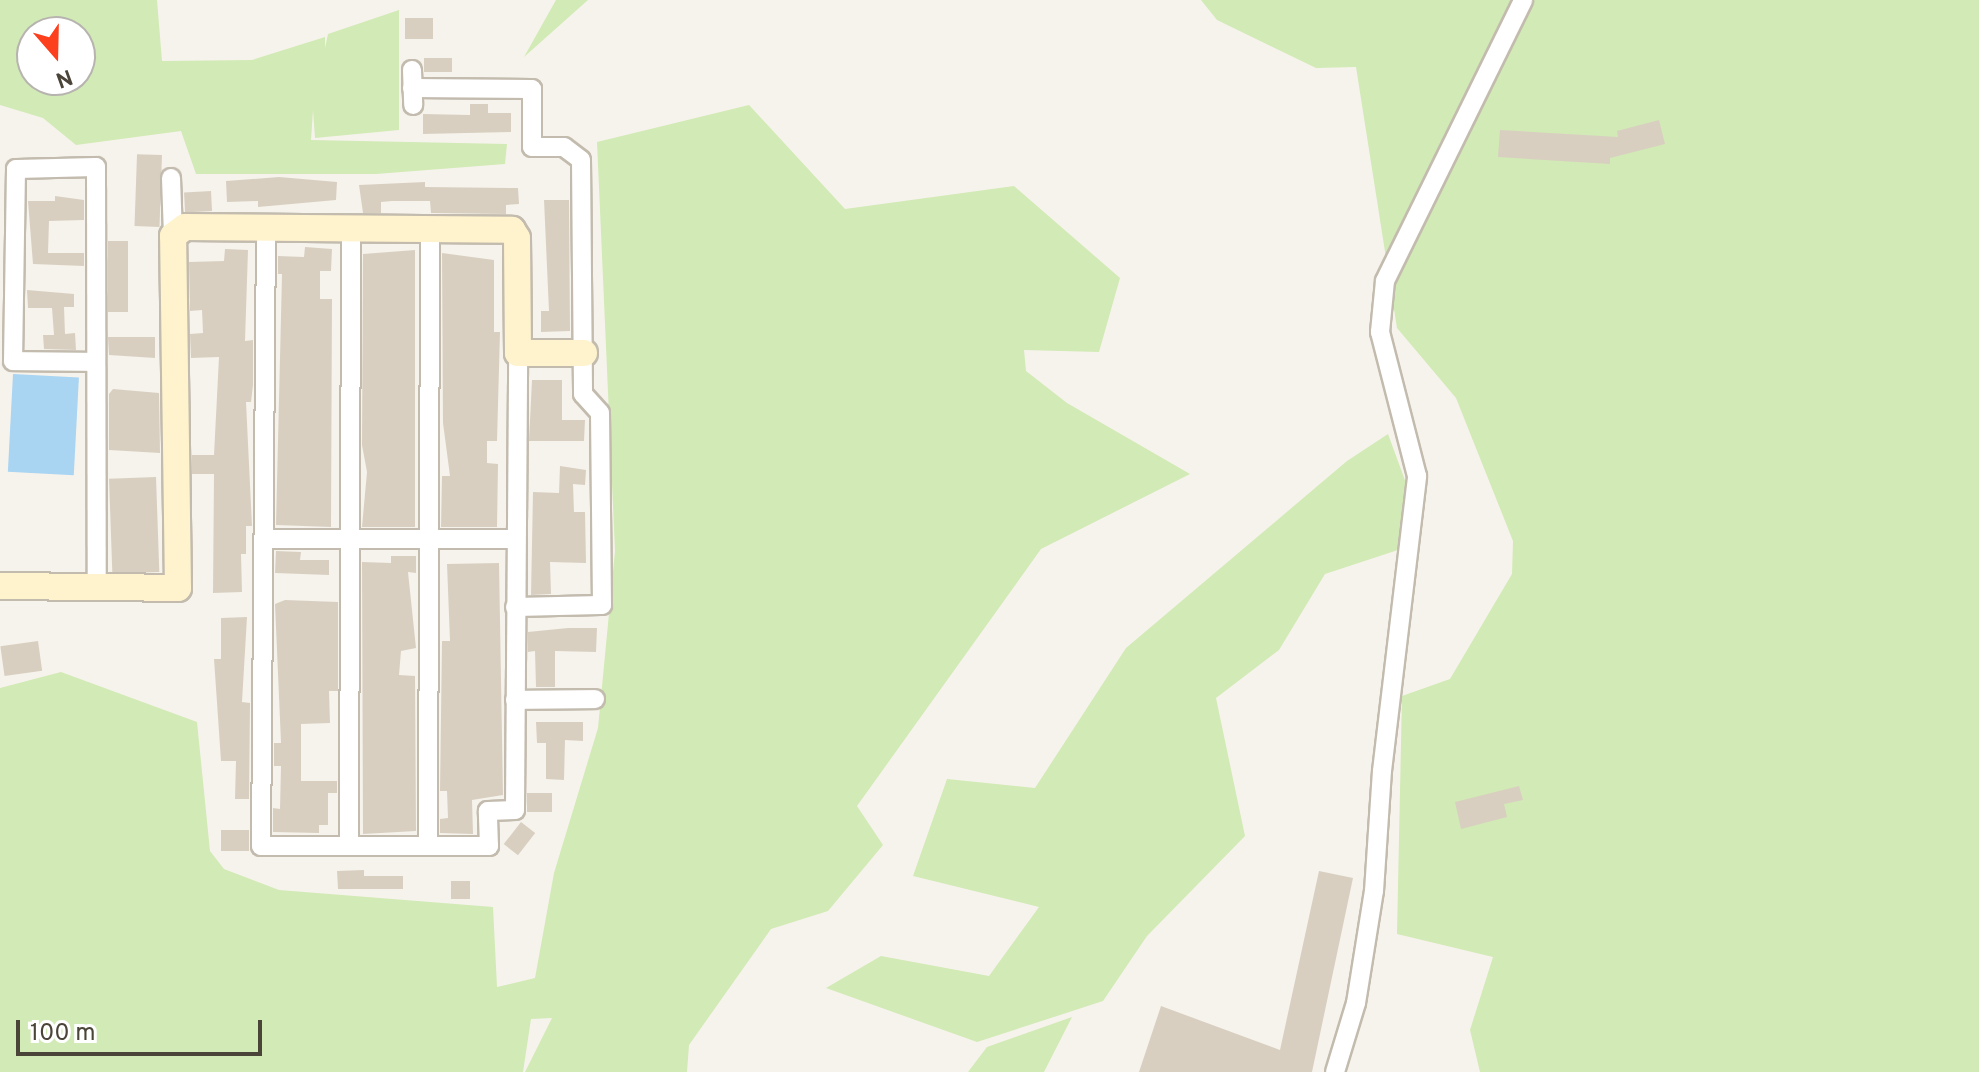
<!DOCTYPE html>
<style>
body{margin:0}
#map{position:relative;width:1979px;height:1072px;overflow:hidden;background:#f6f3ec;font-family:Overpass,sans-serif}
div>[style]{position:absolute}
.green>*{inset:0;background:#d2eab5}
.water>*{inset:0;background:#a9d4f2;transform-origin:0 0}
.building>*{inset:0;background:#d8cfc1;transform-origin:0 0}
.roads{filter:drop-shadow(2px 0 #c2bbae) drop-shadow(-2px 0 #c2bbae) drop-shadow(0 2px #c2bbae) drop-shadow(0 -2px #c2bbae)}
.street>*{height:18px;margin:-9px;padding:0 9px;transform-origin:9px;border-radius:9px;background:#fff}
.secondary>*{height:26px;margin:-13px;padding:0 13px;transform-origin:13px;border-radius:13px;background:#fff3cd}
span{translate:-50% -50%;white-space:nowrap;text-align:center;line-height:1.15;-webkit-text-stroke:6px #fff;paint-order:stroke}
.north{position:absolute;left:16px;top:16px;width:80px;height:80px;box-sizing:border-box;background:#fff;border:2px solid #b7b4b0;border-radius:50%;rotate:160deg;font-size:22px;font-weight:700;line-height:32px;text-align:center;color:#4b4439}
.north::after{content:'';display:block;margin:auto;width:28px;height:36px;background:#fc3f1d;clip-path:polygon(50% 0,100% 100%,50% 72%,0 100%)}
.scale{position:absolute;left:16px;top:1020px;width:246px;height:36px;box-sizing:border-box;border:4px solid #4b4439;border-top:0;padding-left:10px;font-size:24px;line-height:28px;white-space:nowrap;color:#4b4439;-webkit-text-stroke:6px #fff;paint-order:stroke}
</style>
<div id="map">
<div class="green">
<i style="clip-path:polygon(evenodd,0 0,157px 0,162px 61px,252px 60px,325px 37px,325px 48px,328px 34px,399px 10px,399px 130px,315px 138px,313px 110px,311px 140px,507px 144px,505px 164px,376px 174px,196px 174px,181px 131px,76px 145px,43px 118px,0 105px,0 0,32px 32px,80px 32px,80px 80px,32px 80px,32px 32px)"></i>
<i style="clip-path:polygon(556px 0,588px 0,524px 57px)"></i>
<i style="clip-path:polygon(1201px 0,1979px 0,1979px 1072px,1480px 1072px,1470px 1030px,1493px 957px,1397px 934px,1402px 696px,1450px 679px,1512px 574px,1513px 541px,1456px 398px,1397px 328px,1356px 67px,1316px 68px,1217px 20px)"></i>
<i style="clip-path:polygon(749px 105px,845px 209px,1014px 186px,1120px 278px,1099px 352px,1024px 350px,1026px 371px,1067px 403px,1190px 474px,1041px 549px,857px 806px,883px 845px,828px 911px,771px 929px,689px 1045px,687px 1072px,525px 1072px,552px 1018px,531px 1019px,523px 1072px,0 1072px,0 688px,61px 672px,197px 722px,210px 851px,224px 869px,279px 890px,493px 907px,497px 987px,535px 978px,554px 873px,598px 728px,615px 551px,597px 142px)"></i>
<i style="clip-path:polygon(1388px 434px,1410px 494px,1404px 548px,1325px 574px,1279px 650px,1216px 698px,1245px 836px,1147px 936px,1103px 1001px,977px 1042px,826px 988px,881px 956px,989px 976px,1039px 907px,913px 876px,947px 779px,1035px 788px,1126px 648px,1347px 461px)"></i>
<i style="clip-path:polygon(1072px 1017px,1044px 1072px,968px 1072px,987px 1047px)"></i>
</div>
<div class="water">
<i style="left:13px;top:374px;width:66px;height:98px;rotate:3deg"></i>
</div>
<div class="building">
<i style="left:405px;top:18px;width:28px;height:21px"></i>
<i style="left:424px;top:58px;width:28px;height:14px"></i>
<i style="clip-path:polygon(470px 104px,488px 104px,488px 113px,511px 113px,511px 132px,423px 134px,423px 114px,470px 115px)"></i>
<i style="clip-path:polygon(1659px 120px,1665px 144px,1610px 158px,1610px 164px,1498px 157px,1500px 130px,1618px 137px,1617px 131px)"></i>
<i style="left:162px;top:155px;width:72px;height:25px;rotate:92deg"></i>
<i style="clip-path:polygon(279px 177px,337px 182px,336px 200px,258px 207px,258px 201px,227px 202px,226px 181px)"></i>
<i style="clip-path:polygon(425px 182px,425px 187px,518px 188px,519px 204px,506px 205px,506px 214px,431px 213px,430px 201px,392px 201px,381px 202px,381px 213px,363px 213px,359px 185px)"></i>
<i style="left:211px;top:191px;width:20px;height:27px;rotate:87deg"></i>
<i style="clip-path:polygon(55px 196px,84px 200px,84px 220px,49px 221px,48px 253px,84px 253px,84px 266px,33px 264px,28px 201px,55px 201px)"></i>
<i style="clip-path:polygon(544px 200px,569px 200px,570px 331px,541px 332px,541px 311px,549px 311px)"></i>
<i style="left:108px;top:241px;width:20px;height:71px"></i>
<i style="clip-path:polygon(305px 247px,332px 249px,331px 271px,320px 271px,320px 299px,332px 299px,331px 527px,276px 525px,282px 274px,278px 274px,278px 256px,304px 257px)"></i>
<i style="clip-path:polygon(225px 249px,248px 250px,245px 341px,253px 340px,253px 385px,251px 402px,246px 402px,252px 526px,246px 526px,246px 554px,241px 554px,242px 592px,213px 593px,214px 474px,192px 474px,192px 455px,214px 455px,219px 357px,191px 358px,190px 334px,203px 333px,202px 310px,190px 311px,189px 262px,224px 261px)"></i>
<i style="clip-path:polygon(415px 250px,415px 527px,362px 527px,367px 472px,362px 445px,363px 254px)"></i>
<i style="clip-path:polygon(442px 253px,494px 260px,494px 332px,500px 332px,497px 441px,487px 441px,487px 463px,498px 464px,497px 527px,441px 527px,442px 476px,450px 476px,443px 423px)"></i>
<i style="clip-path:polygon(27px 290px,74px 294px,74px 307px,64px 307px,65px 334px,75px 333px,76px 350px,44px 349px,43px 335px,54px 335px,52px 308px,28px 308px)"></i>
<i style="clip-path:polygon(108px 337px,155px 337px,155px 358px,109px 355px)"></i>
<i style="clip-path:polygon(532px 380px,562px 380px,562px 420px,585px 420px,584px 441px,529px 441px)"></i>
<i style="clip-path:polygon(113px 389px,159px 393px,160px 453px,109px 450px,109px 394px)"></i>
<i style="clip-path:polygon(560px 466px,586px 470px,585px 485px,573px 484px,574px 512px,585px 512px,586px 563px,550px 562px,551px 594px,531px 595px,533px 492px,559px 493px)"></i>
<i style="left:156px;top:477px;width:95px;height:47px;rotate:88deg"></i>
<i style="clip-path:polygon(276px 551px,301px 552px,300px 560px,329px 560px,329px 575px,275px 573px)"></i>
<i style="clip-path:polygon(391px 556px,416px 556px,416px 573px,408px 572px,416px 648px,401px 651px,399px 675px,415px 676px,416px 831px,363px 834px,362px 562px,391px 563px)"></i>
<i style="clip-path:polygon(499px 563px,503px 795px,472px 800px,473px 834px,440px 833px,440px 819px,448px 818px,447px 791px,440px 791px,442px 641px,450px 641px,447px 564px)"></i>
<i style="clip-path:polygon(285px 600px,338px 602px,338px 691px,329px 691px,330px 723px,301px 724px,301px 781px,337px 781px,337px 793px,328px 793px,328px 825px,319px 825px,319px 833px,273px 832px,273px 808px,280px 809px,281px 766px,274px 766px,274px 743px,281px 743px,275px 604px)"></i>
<i style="clip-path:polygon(247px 617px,242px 702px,250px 703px,249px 799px,235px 799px,236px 761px,221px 761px,214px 659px,221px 659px,221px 618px)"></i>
<i style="clip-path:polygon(568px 628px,597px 628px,596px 652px,555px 651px,555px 687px,536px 687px,535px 651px,528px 652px,528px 632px)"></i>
<i style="left:38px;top:641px;width:30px;height:38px;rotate:82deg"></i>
<i style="clip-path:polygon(536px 722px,583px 722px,583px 741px,565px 740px,564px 780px,546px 779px,546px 743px,537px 743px)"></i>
<i style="clip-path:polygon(1519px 786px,1523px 800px,1504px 804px,1507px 817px,1461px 829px,1455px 802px)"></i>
<i style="left:527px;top:793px;width:25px;height:19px"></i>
<i style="left:521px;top:822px;width:18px;height:28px;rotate:38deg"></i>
<i style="left:221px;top:830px;width:28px;height:21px"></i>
<i style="clip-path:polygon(364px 870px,364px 876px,403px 876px,403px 889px,338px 889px,337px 871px)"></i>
<i style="clip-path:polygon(1319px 871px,1353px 878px,1312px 1072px,1139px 1072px,1161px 1006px,1280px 1050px)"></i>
<i style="left:451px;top:881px;width:19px;height:18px"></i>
</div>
<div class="roads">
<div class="street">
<i style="left:412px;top:70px;width:35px;rotate:88deg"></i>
<i style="left:412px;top:88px;width:120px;rotate:0.5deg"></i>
<i style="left:532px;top:89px;width:58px;rotate:90deg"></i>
<i style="left:532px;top:147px;width:32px"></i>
<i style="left:564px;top:147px;width:21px;rotate:37deg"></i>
<i style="left:581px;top:160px;width:234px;rotate:89.5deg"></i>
<i style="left:583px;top:394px;width:25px;rotate:48deg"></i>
<i style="left:600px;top:413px;width:192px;rotate:89.4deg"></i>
<i style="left:602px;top:605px;width:87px;rotate:178.7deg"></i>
<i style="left:171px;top:178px;width:58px;rotate:88deg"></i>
<i style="left:266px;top:226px;width:620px;rotate:90.46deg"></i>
<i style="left:261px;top:846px;width:228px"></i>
<i style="left:489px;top:846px;width:35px;rotate:-92deg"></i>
<i style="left:488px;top:811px;width:27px;rotate:-2deg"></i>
<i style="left:515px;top:810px;width:457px;rotate:-89.6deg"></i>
<i style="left:96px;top:362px;width:83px;rotate:-179.3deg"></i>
<i style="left:13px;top:361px;width:192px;rotate:-89.1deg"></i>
<i style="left:16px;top:169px;width:80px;rotate:-1.4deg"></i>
<i style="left:96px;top:167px;width:421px;rotate:89.9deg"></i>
<i style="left:263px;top:539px;width:252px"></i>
<i style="left:515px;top:700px;width:80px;rotate:-0.7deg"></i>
<i style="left:349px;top:846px;width:619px;rotate:-89.81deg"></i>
<i style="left:428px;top:846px;width:619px;rotate:-89.81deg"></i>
<i style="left:1335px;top:1072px;width:72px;rotate:-73.1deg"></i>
<i style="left:1356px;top:1003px;width:113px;rotate:-80.9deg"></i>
<i style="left:1374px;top:891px;width:120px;rotate:-86.2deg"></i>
<i style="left:1382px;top:771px;width:297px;rotate:-83.2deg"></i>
<i style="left:1417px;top:476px;width:149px;rotate:-104.4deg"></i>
<i style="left:1380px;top:332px;width:51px;rotate:-84.4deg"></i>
<i style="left:1385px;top:281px;width:313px;rotate:-63.8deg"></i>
</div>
<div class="secondary">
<i style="left:0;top:586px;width:178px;rotate:0.6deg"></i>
<i style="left:178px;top:588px;width:352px;rotate:-90.8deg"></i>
<i style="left:173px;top:236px;width:15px;rotate:-37deg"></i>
<i style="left:185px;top:227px;width:327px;rotate:0.5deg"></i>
<i style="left:512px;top:230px;width:9px;rotate:58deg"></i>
<i style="left:517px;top:238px;width:115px;rotate:89.5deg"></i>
<i style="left:518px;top:353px;width:66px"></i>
</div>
</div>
<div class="north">N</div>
<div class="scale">100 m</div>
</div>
